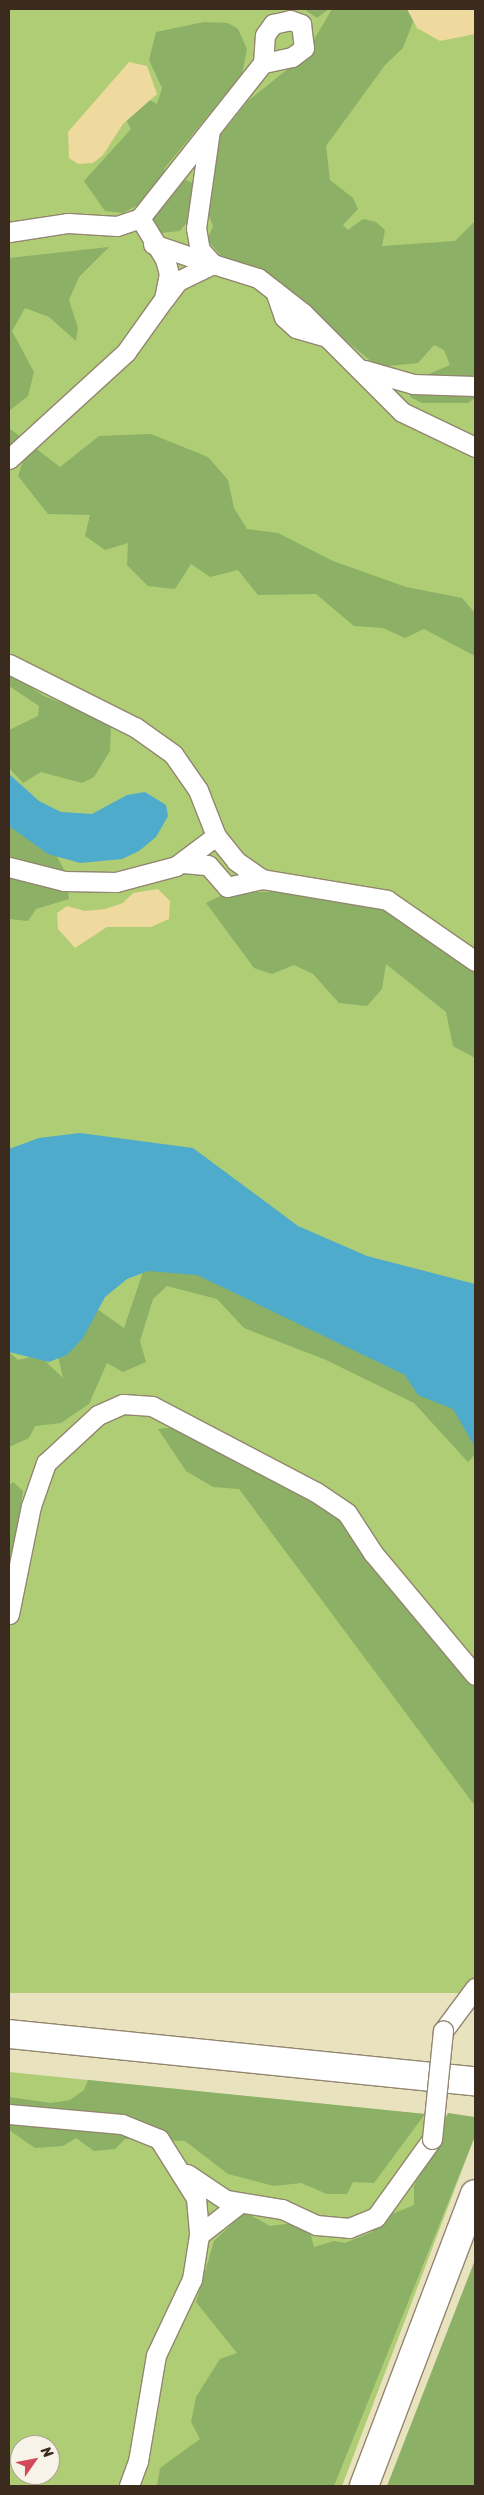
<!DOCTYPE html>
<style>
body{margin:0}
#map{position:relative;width:484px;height:2495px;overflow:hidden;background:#e9e2bf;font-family:Sriracha,sans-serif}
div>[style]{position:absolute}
.green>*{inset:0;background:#afcd74;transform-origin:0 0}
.forest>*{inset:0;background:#8bb066}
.sand>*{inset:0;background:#eeda9e}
.water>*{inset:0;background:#4eabcc}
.roads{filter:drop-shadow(1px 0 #92866e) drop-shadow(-1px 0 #92866e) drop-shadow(0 1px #92866e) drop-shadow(0 -1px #92866e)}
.service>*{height:19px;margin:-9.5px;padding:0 9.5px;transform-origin:9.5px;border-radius:9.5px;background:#fff}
.minor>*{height:28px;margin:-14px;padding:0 14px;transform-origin:14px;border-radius:14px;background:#fff}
.tertiary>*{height:28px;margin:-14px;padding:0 14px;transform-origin:14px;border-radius:14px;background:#fff}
.bridges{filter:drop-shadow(1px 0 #92866e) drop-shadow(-1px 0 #92866e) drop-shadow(0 1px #92866e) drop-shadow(0 -1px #92866e)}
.service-bridge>*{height:19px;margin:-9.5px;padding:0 9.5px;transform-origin:9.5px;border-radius:9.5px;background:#fff}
span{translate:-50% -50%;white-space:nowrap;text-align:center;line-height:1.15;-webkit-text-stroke:4px #f7f3e8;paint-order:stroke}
.frame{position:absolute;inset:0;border:10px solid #3b2a1e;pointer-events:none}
.north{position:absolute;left:10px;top:2435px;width:50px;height:50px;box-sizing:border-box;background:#f7f3e8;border:1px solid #aca397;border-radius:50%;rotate:57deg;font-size:14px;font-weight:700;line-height:20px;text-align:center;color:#3b2a1e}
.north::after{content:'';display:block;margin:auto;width:18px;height:22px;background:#d1495b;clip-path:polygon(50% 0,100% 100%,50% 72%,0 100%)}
</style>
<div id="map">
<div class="green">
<i style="left:9px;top:9px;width:466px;height:1984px"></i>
<i style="clip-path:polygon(evenodd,9px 2072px,474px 2119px,475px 2136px,342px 2486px,9px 2486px,9px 2072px,20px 2445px,50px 2445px,50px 2475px,20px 2475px,20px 2445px)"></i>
</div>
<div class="forest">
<i style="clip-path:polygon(304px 9px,329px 9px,317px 18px)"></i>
<i style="clip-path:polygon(332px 9px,418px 9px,403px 48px,385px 65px,326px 146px,330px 180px,353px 198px,358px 209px,343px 225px,348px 230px,363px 219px,376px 222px,385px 230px,382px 246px,455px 241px,475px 221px,475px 398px,468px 403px,422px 403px,410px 397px,413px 374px,424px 376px,450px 365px,444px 350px,434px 345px,418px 363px,378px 367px,270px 278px,227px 262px,207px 240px,213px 226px,207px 211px,191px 217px,180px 231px,160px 233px,141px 203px,123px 213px,105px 211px,84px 181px,131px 129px,123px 114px,146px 98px,157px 104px,162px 88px,149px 60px,156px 32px,204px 22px,228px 23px,238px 29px,247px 49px,242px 74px,164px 169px,212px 193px,216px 141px,248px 101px,305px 55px)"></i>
<i style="clip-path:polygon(109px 247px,79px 277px,69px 300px,78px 328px,76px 341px,49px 317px,25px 308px,12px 331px,34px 372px,28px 396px,9px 411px,9px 258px)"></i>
<i style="clip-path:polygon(9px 428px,60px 467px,99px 436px,151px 434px,208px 457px,228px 480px,234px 508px,247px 529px,278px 533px,333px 561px,406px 587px,462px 598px,475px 613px,475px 656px,424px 629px,405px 638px,383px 628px,354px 626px,316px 594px,258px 595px,238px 570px,210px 577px,191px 564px,175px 589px,148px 586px,127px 565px,128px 543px,105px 550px,85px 536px,90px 515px,48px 514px,18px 476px,23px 461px,9px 455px)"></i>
<i style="clip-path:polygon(9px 673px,44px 696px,111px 723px,110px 751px,94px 777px,82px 783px,41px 772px,23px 783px,9px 768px,9px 730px,38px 716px,39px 706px,9px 686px)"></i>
<i style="clip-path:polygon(9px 810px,49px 842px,66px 873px,69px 899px,36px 909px,28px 921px,9px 919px)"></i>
<i style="clip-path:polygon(298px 891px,390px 909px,475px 971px,475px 1058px,453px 1046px,446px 1012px,386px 964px,382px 989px,367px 1006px,339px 1003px,313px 974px,294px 965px,272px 974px,254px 968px,206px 903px,227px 893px)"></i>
<i style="clip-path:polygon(146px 1263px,284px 1265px,465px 1416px,475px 1440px,475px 1454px,468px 1462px,414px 1403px,326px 1360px,244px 1328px,217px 1299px,167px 1286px,153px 1299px,140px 1341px,146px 1362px,123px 1372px,107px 1363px,89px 1404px,61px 1423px,35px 1426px,29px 1438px,9px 1447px,9px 1352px,18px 1360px,39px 1355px,63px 1378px,54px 1339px,87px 1302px,124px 1328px)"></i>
<i style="clip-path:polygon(178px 1427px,271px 1476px,341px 1521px,475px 1687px,475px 1806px,239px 1489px,213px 1487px,186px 1471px,158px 1429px)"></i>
<i style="clip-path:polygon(13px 1482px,23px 1491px,9px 1587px,9px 1485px)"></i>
<i style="clip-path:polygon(88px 2080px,425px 2114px,374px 2183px,353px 2182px,347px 2194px,327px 2194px,301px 2183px,274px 2186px,228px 2174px,185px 2141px,125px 2139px,115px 2149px,94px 2151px,76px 2138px,63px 2146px,35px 2148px,9px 2130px,9px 2097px,51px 2103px,70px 2100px,84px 2090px)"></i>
<i style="clip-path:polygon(448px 2113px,475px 2117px,475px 2136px,334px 2486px,157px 2486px,160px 2468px,200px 2439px,191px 2422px,196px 2397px,220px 2359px,237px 2353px,196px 2302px,214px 2241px,245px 2212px,270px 2226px,294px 2223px,310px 2232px,314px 2247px,334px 2241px,345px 2243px,372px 2232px,385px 2217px,414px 2205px,414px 2186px)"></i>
<i style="clip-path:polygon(475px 2260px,475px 2486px,387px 2486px)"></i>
</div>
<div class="sand">
<i style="clip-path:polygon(407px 9px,475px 9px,475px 34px,440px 41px,417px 28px)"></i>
<i style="clip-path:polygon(129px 62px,147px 66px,157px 94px,123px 124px,103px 155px,93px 163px,78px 164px,69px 158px,68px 132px)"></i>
<i style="clip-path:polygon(158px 889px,170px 901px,169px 919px,151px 927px,107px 927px,75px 948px,58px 929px,57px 913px,67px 906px,85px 911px,105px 909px,123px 903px,133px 893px)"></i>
</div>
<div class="water">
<i style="clip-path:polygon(9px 774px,39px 801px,61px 812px,92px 814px,127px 795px,145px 792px,166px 805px,168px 816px,156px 837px,139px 851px,122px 859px,80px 863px,48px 854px,9px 826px)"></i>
<i style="clip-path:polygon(80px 1133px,193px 1148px,298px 1226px,367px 1256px,475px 1284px,475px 1447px,453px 1409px,418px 1395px,405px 1375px,197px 1275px,148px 1271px,127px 1279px,105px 1297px,83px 1338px,67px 1355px,49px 1362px,9px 1352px,9px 1149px,39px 1138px)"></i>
</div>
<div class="roads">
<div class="service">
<i style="left:210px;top:130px;width:99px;rotate:98.1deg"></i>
<i style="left:196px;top:228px;width:22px;rotate:80deg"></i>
<i style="left:200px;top:250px;width:19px;rotate:47deg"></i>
<i style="left:213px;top:264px;width:47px;rotate:17.3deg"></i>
<i style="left:258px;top:278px;width:57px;rotate:37.9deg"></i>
<i style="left:303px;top:313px;width:140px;rotate:45deg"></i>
<i style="left:402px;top:412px;width:81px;rotate:25.6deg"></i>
<i style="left:9px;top:232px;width:60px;rotate:-8.7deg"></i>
<i style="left:68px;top:223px;width:49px;rotate:3.5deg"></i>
<i style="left:117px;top:226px;width:24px;rotate:-19deg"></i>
<i style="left:140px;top:218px;width:198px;rotate:-51.6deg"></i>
<i style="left:263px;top:63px;width:28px;rotate:-86deg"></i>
<i style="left:265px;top:35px;width:14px;rotate:-54deg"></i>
<i style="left:273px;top:24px;width:17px;rotate:-13deg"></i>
<i style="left:290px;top:20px;width:12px;rotate:20deg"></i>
<i style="left:301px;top:24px;width:24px;rotate:83deg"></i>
<i style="left:304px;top:48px;width:15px;rotate:143deg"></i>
<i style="left:292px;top:57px;width:30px;rotate:168deg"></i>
<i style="left:153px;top:244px;width:62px;rotate:18.7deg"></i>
<i style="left:275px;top:291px;width:28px;rotate:71deg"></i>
<i style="left:284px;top:317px;width:16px;rotate:43deg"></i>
<i style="left:296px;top:328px;width:29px;rotate:16deg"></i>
<i style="left:165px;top:298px;width:21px;rotate:-53deg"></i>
<i style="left:178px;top:281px;width:39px;rotate:-26deg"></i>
<i style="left:364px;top:370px;width:51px;rotate:15.9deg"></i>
<i style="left:413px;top:384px;width:62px;rotate:1.8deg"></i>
<i style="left:9px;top:459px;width:159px;rotate:-42.4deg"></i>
<i style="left:126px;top:352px;width:65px;rotate:-54.4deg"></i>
<i style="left:164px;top:299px;width:25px;rotate:-79deg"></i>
<i style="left:169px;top:274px;width:16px;rotate:-105deg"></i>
<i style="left:165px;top:259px;width:48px;rotate:-121.4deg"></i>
<i style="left:9px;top:664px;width:141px;rotate:26.6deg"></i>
<i style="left:135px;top:727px;width:47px;rotate:35.4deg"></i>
<i style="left:173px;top:754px;width:44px;rotate:55.2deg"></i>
<i style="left:198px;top:790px;width:49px;rotate:68.6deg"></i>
<i style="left:216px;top:836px;width:32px;rotate:51deg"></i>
<i style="left:236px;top:861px;width:32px;rotate:35deg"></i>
<i style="left:183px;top:863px;width:25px;rotate:5deg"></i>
<i style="left:208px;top:865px;width:29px;rotate:49deg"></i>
<i style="left:227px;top:887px;width:36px;rotate:-13deg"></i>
<i style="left:262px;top:879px;width:127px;rotate:9.5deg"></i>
<i style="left:387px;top:900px;width:107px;rotate:34.7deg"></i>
<i style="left:9px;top:867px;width:57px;rotate:14.3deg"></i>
<i style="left:64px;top:881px;width:52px;rotate:1.1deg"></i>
<i style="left:116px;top:882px;width:62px;rotate:-14.9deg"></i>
<i style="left:176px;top:866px;width:50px;rotate:-36.9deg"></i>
<i style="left:9px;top:1614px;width:110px;rotate:-78.5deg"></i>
<i style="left:31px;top:1506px;width:46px;rotate:-70.8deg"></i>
<i style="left:46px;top:1463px;width:71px;rotate:-42.7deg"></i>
<i style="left:98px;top:1415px;width:27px;rotate:-24deg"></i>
<i style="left:123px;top:1404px;width:29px;rotate:4deg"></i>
<i style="left:152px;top:1406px;width:185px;rotate:27.7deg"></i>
<i style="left:316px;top:1492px;width:37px;rotate:34deg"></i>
<i style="left:347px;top:1513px;width:48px;rotate:57deg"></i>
<i style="left:373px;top:1553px;width:159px;rotate:50.1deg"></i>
<i style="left:443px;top:2031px;width:54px;rotate:-53.3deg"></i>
<i style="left:9px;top:2114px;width:113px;rotate:5.1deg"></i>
<i style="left:122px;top:2124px;width:40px;rotate:22deg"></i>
<i style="left:159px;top:2139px;width:70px;rotate:57.9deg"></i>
<i style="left:196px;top:2198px;width:37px;rotate:85deg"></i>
<i style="left:199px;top:2235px;width:45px;rotate:99deg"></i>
<i style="left:192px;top:2279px;width:84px;rotate:115.3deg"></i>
<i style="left:156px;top:2355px;width:108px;rotate:99.6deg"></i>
<i style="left:138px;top:2461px;width:27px;rotate:110deg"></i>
<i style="left:187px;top:2174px;width:47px;rotate:33.7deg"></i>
<i style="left:226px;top:2200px;width:57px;rotate:9.1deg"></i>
<i style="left:282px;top:2209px;width:38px;rotate:25deg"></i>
<i style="left:316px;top:2225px;width:33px;rotate:5deg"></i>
<i style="left:349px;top:2228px;width:29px;rotate:-22deg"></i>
<i style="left:376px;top:2217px;width:96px;rotate:-54.3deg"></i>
<i style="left:199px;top:2235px;width:52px;rotate:-38deg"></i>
</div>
<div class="minor">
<i style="left:364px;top:2486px;width:312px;rotate:-69.2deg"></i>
</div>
<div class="tertiary">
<i style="left:9px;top:2034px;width:468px;rotate:5.8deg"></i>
</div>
</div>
<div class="bridges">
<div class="service-bridge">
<i style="left:432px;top:2139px;width:109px;rotate:-84.2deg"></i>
</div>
</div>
<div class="frame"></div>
<div class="north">N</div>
</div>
